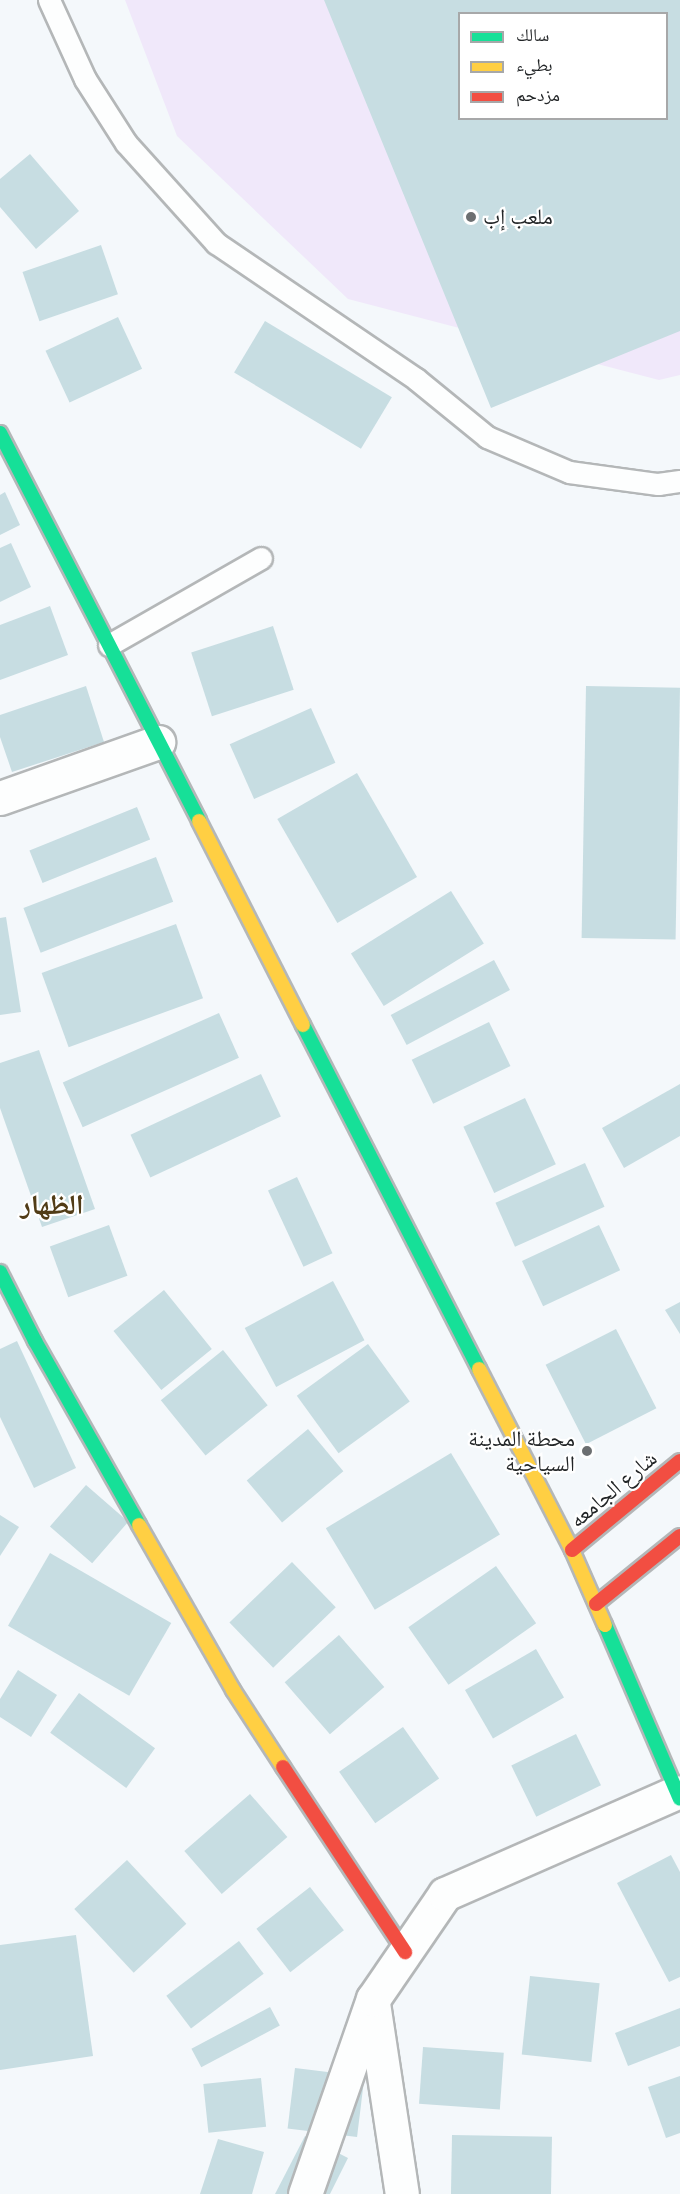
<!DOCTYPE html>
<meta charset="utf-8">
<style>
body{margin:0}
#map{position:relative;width:680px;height:2194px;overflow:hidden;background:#f4f8fb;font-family:Cabin,"Noto Naskh Arabic",sans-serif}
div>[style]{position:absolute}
.green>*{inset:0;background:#f0e8fa}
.building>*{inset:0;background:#c7dde2;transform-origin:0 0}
.roads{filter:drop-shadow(2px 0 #b4b7b8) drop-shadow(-2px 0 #b4b7b8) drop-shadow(0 2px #b4b7b8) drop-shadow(0 -2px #b4b7b8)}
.lane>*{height:21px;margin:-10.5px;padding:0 10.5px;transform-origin:10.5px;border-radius:10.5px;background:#fdfefe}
.street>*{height:33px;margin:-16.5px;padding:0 16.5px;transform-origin:16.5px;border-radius:16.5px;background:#fdfefe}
.fast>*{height:14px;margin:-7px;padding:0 7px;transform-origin:7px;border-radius:7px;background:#16e098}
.slow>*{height:14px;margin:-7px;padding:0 7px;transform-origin:7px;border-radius:7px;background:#ffcf43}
.jam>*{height:14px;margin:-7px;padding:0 7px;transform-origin:7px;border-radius:7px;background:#f24e42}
.dots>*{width:16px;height:16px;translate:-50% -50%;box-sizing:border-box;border:3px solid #fff;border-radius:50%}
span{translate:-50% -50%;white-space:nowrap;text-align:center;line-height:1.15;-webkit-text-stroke:4.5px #fff;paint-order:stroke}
.poi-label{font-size:22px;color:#222527}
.left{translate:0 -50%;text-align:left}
.right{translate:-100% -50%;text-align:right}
.street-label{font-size:22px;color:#222527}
.district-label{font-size:28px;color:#513c17;font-weight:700}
.legend{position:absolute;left:458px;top:12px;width:210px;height:108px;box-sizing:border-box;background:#fff;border:2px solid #a7a8a9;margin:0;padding:8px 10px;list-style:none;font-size:18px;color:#222527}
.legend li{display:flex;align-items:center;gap:12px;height:30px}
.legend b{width:30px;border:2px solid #a7a8a9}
</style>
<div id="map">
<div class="green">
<i style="clip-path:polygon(evenodd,125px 0,680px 0,680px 375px,659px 380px,348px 299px,177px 136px,125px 0,460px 14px,666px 14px,666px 118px,460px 118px,460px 14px)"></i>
</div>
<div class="building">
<i style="clip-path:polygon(evenodd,324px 0,680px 0,680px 331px,491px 408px,324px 0,460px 14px,666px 14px,666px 118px,460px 118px,460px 14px)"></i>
<i style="clip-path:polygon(30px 154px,79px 211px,36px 249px,0 207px,0 179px)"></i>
<i style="left:101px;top:245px;width:52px;height:83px;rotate:71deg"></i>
<i style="left:118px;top:317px;width:57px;height:80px;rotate:65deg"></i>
<i style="left:265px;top:321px;width:148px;height:60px;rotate:31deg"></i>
<i style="clip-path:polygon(5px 492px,20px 525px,0 535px,0 495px)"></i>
<i style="clip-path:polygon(11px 543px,31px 587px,0 602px,0 548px)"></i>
<i style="clip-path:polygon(50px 606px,68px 655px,0 680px,0 625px)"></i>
<i style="left:273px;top:626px;width:67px;height:86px;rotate:72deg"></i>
<i style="clip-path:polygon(86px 686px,104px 742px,12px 772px,0 737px,0 715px)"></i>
<i style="left:586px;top:686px;width:94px;height:252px;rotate:1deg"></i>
<i style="left:311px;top:708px;width:60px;height:89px;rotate:66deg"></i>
<i style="left:357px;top:773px;width:120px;height:92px;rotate:60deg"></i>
<i style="left:137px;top:807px;width:35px;height:116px;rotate:68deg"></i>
<i style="left:156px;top:857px;width:48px;height:142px;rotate:69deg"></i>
<i style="left:451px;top:891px;width:62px;height:118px;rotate:58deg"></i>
<i style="clip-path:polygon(6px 917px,21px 1012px,0 1015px,0 918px)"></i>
<i style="left:176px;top:924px;width:79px;height:143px;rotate:70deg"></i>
<i style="left:494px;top:960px;width:34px;height:117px;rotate:62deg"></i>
<i style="left:219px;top:1013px;width:49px;height:171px;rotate:66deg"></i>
<i style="left:489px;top:1022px;width:49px;height:86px;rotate:64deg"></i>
<i style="clip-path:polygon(39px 1050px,95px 1209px,42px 1227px,0 1108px,0 1063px)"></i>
<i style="left:261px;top:1074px;width:47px;height:144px;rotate:65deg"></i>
<i style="clip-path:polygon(680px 1084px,680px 1136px,624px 1168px,602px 1128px)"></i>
<i style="left:525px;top:1098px;width:73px;height:68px;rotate:65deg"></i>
<i style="left:585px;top:1163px;width:48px;height:98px;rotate:66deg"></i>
<i style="left:297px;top:1177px;width:84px;height:32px;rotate:65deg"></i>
<i style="left:109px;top:1225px;width:54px;height:63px;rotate:70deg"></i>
<i style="left:599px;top:1225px;width:50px;height:85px;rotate:65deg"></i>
<i style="left:333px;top:1281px;width:67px;height:100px;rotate:62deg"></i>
<i style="left:164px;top:1290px;width:76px;height:65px;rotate:51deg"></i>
<i style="clip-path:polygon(680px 1302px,680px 1334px,665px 1310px)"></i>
<i style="left:616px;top:1329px;width:89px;height:79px;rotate:63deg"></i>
<i style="clip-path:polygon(17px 1341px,76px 1468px,34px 1488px,0 1417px,0 1349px)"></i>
<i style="left:368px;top:1344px;width:71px;height:88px;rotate:54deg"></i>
<i style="left:223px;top:1350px;width:71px;height:80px;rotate:51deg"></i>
<i style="left:308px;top:1429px;width:55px;height:80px;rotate:50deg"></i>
<i style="left:451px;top:1453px;width:95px;height:146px;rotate:59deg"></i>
<i style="left:86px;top:1485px;width:56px;height:55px;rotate:41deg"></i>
<i style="clip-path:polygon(0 1515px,19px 1527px,0 1556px)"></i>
<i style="left:50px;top:1553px;width:140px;height:84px;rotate:30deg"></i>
<i style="left:292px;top:1562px;width:63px;height:87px;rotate:46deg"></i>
<i style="left:496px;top:1566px;width:70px;height:107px;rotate:55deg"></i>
<i style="left:339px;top:1635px;width:69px;height:72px;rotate:49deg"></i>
<i style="left:536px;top:1649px;width:56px;height:82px;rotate:60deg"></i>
<i style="clip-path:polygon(18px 1670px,57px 1695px,31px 1737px,0 1717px,0 1699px)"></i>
<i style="left:79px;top:1693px;width:94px;height:49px;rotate:36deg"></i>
<i style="left:403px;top:1727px;width:63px;height:78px;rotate:55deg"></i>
<i style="left:576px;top:1734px;width:57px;height:72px;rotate:64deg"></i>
<i style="left:250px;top:1794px;width:57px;height:87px;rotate:49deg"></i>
<i style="clip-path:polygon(671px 1855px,680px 1872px,680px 1977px,669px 1982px,617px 1883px)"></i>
<i style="left:127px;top:1860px;width:87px;height:72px;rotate:47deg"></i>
<i style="left:310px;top:1887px;width:55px;height:68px;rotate:52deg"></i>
<i style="clip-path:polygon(76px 1935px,93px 2056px,0 2070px,0 1945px)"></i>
<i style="left:239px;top:1941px;width:41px;height:91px;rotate:53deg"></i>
<i style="left:530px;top:1976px;width:70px;height:79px;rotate:6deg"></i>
<i style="left:270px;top:2007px;width:21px;height:89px;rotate:62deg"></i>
<i style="clip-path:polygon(680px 2008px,680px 2046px,628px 2066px,615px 2033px)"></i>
<i style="left:423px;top:2047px;width:81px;height:57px;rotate:4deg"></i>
<i style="left:295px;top:2068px;width:70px;height:61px;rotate:7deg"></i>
<i style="clip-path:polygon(680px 2076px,680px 2133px,666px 2138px,648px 2087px)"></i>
<i style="left:261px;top:2078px;width:49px;height:58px;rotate:84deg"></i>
<i style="left:452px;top:2135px;width:100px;height:59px;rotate:1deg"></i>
<i style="clip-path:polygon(305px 2136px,348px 2158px,330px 2194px,275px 2194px)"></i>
<i style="clip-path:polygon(218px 2139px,264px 2152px,252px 2194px,200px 2194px)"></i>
</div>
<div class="roads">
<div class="lane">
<i style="left:49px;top:0;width:87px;rotate:65.5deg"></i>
<i style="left:85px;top:79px;width:76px;rotate:57.4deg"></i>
<i style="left:126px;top:143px;width:135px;rotate:48deg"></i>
<i style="left:216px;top:243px;width:242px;rotate:34.2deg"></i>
<i style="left:416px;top:379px;width:92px;rotate:39.2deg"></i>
<i style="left:487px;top:437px;width:89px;rotate:23.1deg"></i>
<i style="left:569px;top:472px;width:90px;rotate:7.7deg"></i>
<i style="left:658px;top:484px;width:22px;rotate:-8deg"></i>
<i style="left:109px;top:645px;width:175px;rotate:-29.8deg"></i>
</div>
<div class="street">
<i style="left:0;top:798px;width:168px;rotate:-19.5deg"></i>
<i style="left:373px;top:2003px;width:193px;rotate:81.4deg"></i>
<i style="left:305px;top:2194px;width:207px;rotate:-70.8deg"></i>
<i style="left:373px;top:1999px;width:127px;rotate:-55.6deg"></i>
<i style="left:445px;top:1894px;width:253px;rotate:-23.7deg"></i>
</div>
<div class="fast">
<i style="left:0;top:433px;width:436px;rotate:62.8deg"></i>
<i style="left:303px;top:1025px;width:386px;rotate:62.9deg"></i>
<i style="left:0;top:1272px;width:77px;rotate:63.1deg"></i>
<i style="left:35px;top:1341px;width:211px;rotate:60.5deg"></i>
<i style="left:605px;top:1625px;width:189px;rotate:66.7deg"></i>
</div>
<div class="slow">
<i style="left:199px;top:821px;width:229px;rotate:63deg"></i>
<i style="left:479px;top:1369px;width:203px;rotate:62.8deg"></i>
<i style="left:572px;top:1550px;width:82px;rotate:66.3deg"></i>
<i style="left:139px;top:1525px;width:190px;rotate:60.3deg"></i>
<i style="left:233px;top:1690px;width:92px;rotate:57deg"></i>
</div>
<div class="jam">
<i style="left:572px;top:1550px;width:140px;rotate:-39.5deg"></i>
<i style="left:596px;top:1604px;width:108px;rotate:-39deg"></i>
<i style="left:283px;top:1767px;width:222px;rotate:56.6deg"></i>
</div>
</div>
<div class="dots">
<i style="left:471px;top:217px;background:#6c6f71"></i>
<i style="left:587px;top:1451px;background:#6c6f71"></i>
</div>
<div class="poi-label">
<span class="left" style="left:483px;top:217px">ملعب إب</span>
<span class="right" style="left:575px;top:1451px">محطة المدينة<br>السياحية</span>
</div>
<div class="street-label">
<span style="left:613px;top:1489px;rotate:-40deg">شارع الجامعه</span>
</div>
<div class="district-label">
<span style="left:52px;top:1204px">الظهار</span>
</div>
<ul class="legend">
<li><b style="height:8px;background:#16e098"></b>سالك</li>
<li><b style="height:8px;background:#ffcf43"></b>بطيء</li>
<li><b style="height:8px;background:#f24e42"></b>مزدحم</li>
</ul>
</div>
